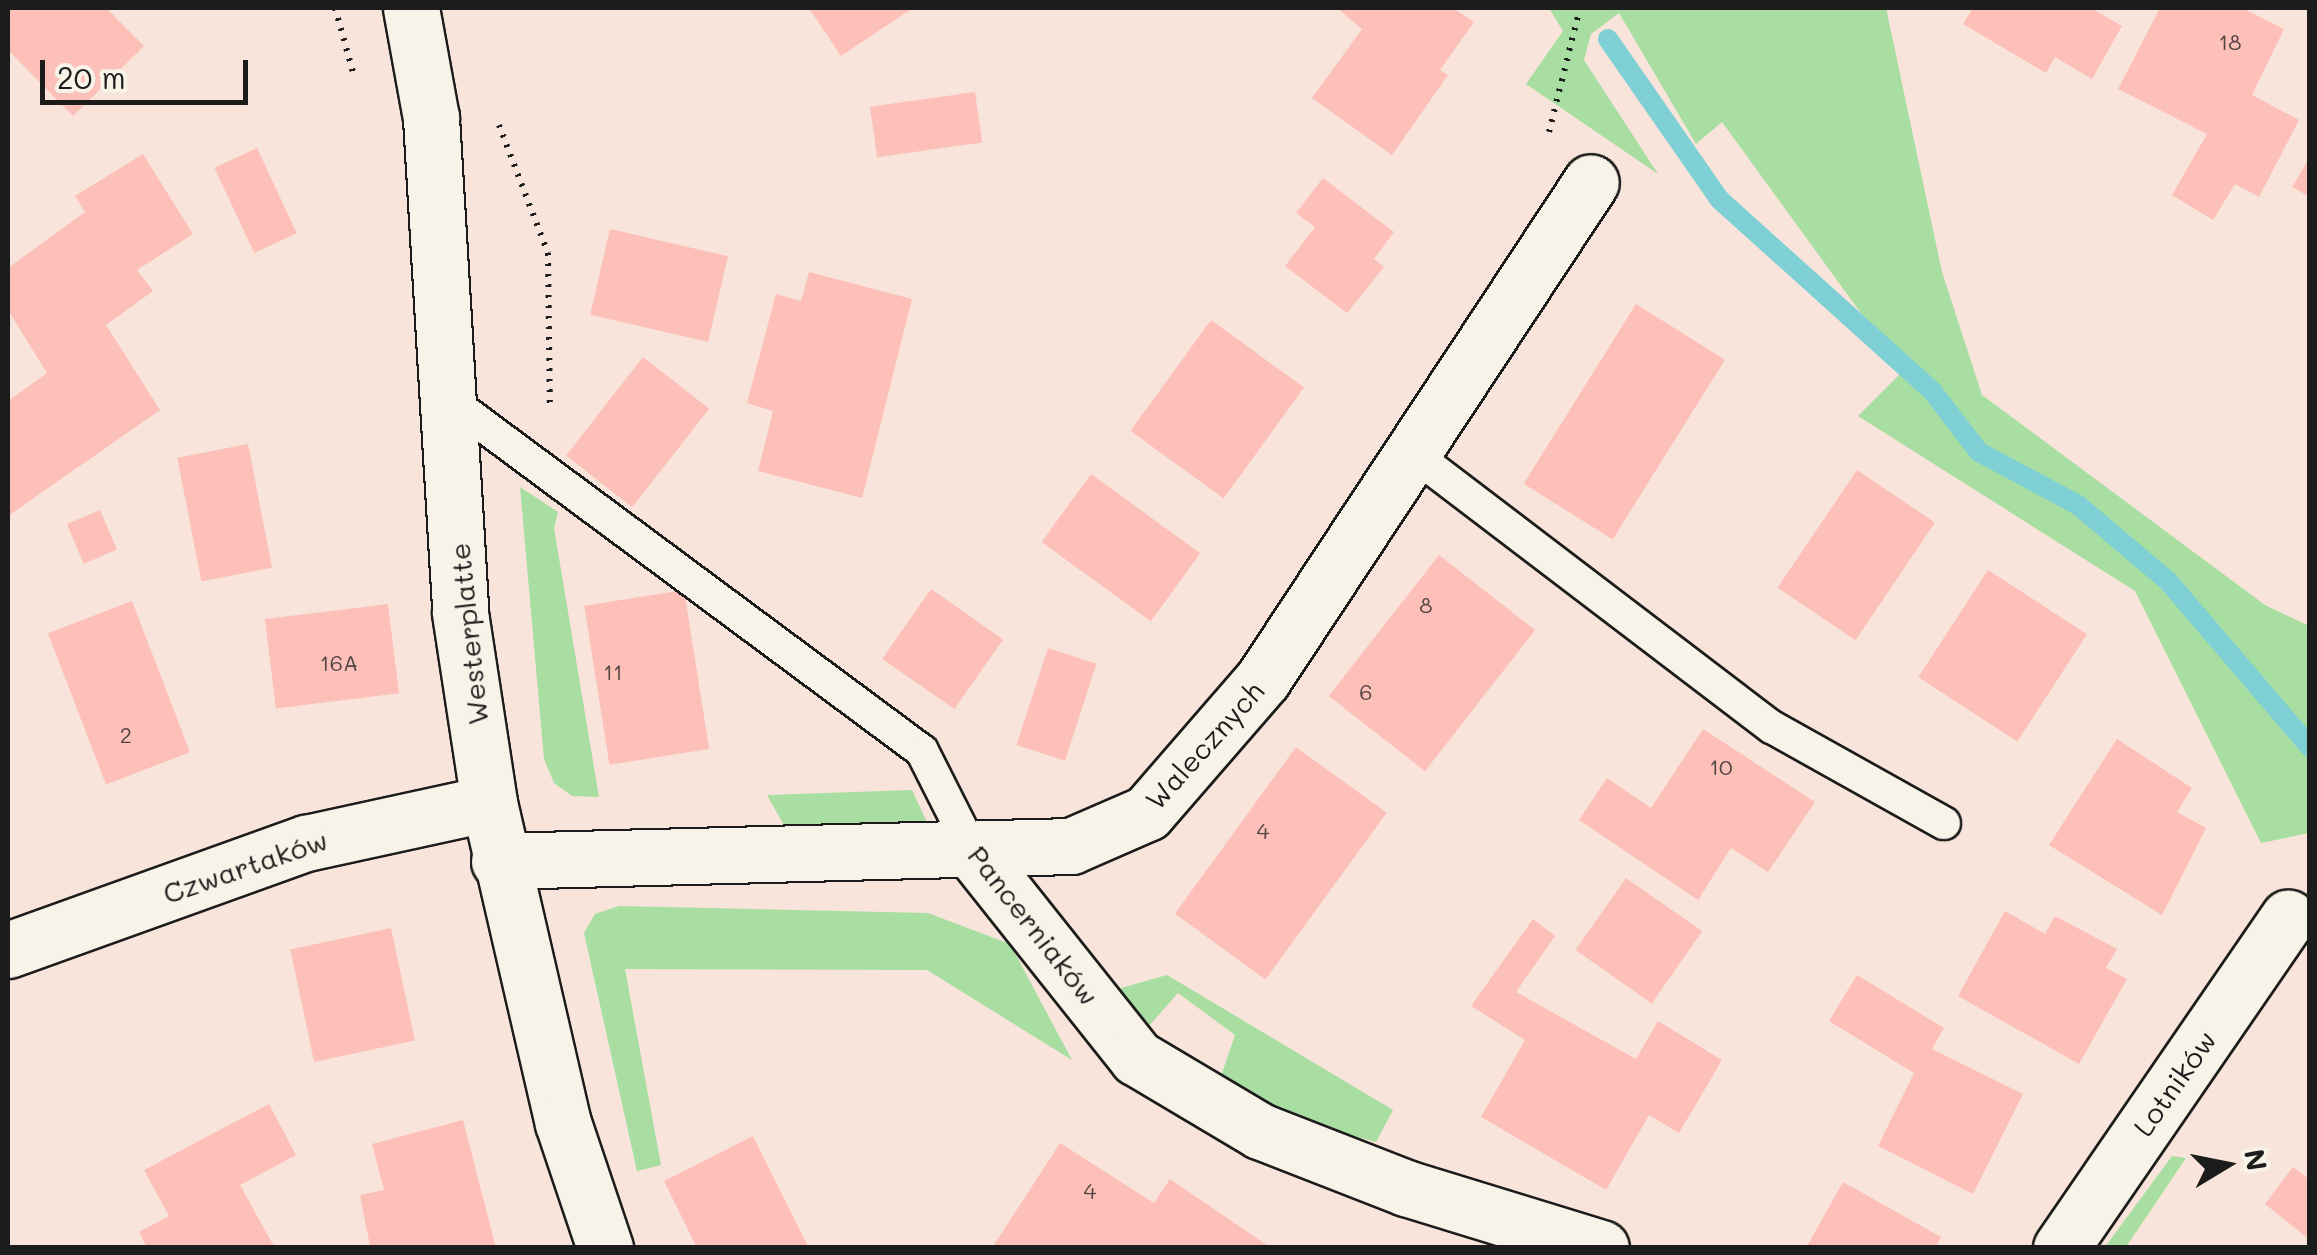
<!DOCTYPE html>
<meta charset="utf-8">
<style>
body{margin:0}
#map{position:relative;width:2317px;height:1255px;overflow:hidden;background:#f8e4da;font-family:Mali,sans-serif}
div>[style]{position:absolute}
.green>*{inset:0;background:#a8dea1}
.stream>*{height:20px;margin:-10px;padding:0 10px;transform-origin:10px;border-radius:10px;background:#7fd0d5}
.building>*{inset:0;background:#fcc0b9;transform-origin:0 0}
.path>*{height:6px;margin-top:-3px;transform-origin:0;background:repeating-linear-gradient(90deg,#1c1c1c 0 2.5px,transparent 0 10.5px)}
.roads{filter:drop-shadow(2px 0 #1c1c1c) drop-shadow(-2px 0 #1c1c1c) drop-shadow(0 2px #1c1c1c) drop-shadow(0 -2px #1c1c1c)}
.lane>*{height:32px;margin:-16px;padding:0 16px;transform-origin:16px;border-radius:16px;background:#f7f3e8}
.street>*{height:55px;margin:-27.5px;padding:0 27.5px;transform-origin:27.5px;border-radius:27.5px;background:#f7f3e8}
span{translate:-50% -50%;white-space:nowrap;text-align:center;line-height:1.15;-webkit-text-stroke:8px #f7f3e8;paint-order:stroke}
.number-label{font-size:22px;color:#544543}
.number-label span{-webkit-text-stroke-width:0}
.street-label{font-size:28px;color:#1c1c1c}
.frame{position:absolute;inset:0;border:10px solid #1c1c1c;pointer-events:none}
.north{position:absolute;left:2177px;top:1115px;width:100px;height:100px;-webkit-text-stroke:8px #f7f3e8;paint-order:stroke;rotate:80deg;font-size:28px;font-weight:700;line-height:40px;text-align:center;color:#1c1c1c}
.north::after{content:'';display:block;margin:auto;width:35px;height:45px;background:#1c1c1c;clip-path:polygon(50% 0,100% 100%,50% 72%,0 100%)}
.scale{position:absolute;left:40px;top:60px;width:208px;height:45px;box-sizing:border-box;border:5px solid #1c1c1c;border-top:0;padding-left:12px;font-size:30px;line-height:35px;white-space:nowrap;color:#1c1c1c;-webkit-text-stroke:8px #f7f3e8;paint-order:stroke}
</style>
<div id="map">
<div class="green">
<i style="clip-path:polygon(1549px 8px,1886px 8px,1942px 272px,1982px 395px,2265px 605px,2309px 626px,2309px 833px,2261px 843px,2135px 591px,1858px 416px,1903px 371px,1722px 122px,1696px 144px,1619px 13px,1591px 34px,1584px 60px,1658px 174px,1526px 84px,1563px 31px)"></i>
<i style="clip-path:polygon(520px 487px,558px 512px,554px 528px,599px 797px,572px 796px,554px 783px,544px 759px)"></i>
<i style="clip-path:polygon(912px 790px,931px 831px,785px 827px,767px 795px)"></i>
<i style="clip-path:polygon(619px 906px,928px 913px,1010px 944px,1072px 1060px,927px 970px,625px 969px,661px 1165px,637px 1171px,584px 933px,595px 914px)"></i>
<i style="clip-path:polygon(1167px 975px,1393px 1110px,1376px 1142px,1299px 1121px,1220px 1079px,1235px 1035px,1178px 993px,1148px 1027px,1114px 990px)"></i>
<i style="clip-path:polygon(2172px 1156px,2186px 1158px,2126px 1247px,2105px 1247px)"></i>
</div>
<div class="stream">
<i style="left:1608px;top:39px;width:195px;rotate:55.2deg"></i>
<i style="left:1719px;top:199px;width:288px;rotate:42deg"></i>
<i style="left:1933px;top:392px;width:76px;rotate:52.5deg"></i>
<i style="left:1979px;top:452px;width:112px;rotate:28.2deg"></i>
<i style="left:2078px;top:505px;width:118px;rotate:40.2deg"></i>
<i style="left:2168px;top:581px;width:218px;rotate:49.5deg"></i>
</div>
<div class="building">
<i style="clip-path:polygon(8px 8px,106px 8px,144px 46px,73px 116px,8px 50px)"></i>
<i style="clip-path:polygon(809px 8px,913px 8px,841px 56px)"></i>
<i style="clip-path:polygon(1337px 8px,1453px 8px,1474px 22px,1440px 70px,1448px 75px,1392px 155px,1312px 98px,1362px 29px)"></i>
<i style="clip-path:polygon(1973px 8px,2091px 8px,2122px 26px,2092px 79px,2055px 57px,2046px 73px,1963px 24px)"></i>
<i style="clip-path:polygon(2160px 8px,2242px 8px,2284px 29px,2252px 95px,2299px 120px,2259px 197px,2235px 184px,2213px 220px,2172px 195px,2207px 134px,2118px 89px)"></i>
<i style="left:975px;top:92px;width:51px;height:106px;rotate:82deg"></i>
<i style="left:257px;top:148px;width:94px;height:47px;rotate:65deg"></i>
<i style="clip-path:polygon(143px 154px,193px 234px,137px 270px,153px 291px,106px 325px,160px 410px,8px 516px,8px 401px,47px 373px,8px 310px,8px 268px,85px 212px,75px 196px)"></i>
<i style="clip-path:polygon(2310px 157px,2310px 197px,2292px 187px)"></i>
<i style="clip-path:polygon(1323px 178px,1394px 232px,1374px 259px,1384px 267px,1347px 313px,1285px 266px,1315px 227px,1296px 213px)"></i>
<i style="left:610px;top:229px;width:121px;height:88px;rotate:13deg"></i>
<i style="clip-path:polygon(809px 272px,912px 299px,862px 498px,758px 471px,773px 411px,747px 403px,776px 294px,801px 301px)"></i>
<i style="left:1636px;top:304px;width:105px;height:212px;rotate:32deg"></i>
<i style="left:1211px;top:320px;width:115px;height:137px;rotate:36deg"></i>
<i style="left:643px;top:357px;width:84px;height:125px;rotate:38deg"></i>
<i style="left:248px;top:444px;width:126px;height:72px;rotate:79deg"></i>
<i style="left:1857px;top:470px;width:94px;height:142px;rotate:34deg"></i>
<i style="left:1091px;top:474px;width:135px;height:84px;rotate:36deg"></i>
<i style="left:100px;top:510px;width:43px;height:36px;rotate:67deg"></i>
<i style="left:1439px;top:555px;width:122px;height:179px;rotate:38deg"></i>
<i style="left:1988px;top:570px;width:118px;height:128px;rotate:33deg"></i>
<i style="left:931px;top:589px;width:88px;height:85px;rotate:35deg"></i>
<i style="left:684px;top:590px;width:161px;height:101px;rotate:81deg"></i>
<i style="left:132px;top:601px;width:162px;height:90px;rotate:69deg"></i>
<i style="left:388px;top:604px;width:90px;height:124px;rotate:83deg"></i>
<i style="left:1048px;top:648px;width:51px;height:102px;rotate:18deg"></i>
<i style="clip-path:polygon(1703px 729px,1815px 802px,1768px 872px,1731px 848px,1698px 900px,1579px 820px,1607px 778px,1651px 808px)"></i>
<i style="clip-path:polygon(2117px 739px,2192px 788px,2177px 812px,2206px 828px,2162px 915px,2049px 845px)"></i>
<i style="left:1296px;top:747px;width:112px;height:206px;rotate:36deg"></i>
<i style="left:1626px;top:878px;width:93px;height:88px;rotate:35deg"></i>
<i style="clip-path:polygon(2005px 911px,2045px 934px,2055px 916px,2117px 949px,2106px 968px,2127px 979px,2079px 1064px,1958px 996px)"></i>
<i style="clip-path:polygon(1533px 919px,1555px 936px,1516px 992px,1636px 1059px,1658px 1021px,1722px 1060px,1679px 1133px,1649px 1115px,1606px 1190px,1481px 1117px,1525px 1040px,1471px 1006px)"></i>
<i style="left:391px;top:928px;width:115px;height:103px;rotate:78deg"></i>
<i style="clip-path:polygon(1857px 975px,1944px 1028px,1932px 1049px,2023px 1094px,1973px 1194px,1878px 1146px,1914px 1073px,1829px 1021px)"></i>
<i style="clip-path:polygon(269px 1104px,296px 1155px,240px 1185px,275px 1248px,147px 1248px,139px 1232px,169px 1216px,144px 1170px)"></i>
<i style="clip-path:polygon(463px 1120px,496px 1248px,370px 1246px,360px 1195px,384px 1190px,372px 1144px)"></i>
<i style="clip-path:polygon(753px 1136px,809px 1248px,697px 1248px,664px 1181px)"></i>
<i style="clip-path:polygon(1060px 1143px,1154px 1203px,1170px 1179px,1271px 1248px,992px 1248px)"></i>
<i style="clip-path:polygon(2293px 1167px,2310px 1180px,2310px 1240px,2265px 1204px)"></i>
<i style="clip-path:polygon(1843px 1182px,1941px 1237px,1935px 1248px,1806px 1248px)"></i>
</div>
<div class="path">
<i style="left:335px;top:8px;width:66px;rotate:74.3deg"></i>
<i style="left:499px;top:125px;width:137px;rotate:69.1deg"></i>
<i style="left:548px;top:253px;width:155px;rotate:89.3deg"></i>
<i style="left:1549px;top:132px;width:128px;rotate:-76deg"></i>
</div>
<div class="roads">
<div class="lane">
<i style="left:453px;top:403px;width:584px;rotate:36.58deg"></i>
<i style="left:922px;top:751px;width:113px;rotate:63.2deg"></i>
<i style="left:1413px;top:454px;width:451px;rotate:37.3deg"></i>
<i style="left:1772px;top:727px;width:197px;rotate:29.2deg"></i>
</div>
<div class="street">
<i style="left:411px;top:8px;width:112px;rotate:79.7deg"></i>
<i style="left:431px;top:118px;width:496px;rotate:86.6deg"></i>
<i style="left:460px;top:613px;width:192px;rotate:81.3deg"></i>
<i style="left:489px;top:803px;width:328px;rotate:77deg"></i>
<i style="left:563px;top:1123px;width:132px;rotate:71.4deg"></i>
<i style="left:973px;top:852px;width:263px;rotate:51.5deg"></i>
<i style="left:1137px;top:1058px;width:143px;rotate:30.7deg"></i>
<i style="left:1260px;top:1131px;width:157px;rotate:21.3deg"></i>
<i style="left:1406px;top:1188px;width:204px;rotate:17.1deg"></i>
<i style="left:499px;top:861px;width:572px;rotate:-1.5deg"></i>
<i style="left:1071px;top:846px;width:83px;rotate:-23.5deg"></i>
<i style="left:1147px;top:813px;width:177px;rotate:-49.1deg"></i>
<i style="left:1263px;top:679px;width:595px;rotate:-56.58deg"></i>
<i style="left:8px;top:950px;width:317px;rotate:-19.8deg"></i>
<i style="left:306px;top:843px;width:187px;rotate:-12.3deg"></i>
<i style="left:2061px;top:1248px;width:401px;rotate:-55.5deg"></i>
</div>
</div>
<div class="number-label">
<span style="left:2230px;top:42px">18</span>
<span style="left:1426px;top:605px">8</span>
<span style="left:339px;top:663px">16A</span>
<span style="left:613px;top:672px">11</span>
<span style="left:1366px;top:692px">6</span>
<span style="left:126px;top:735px">2</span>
<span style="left:1721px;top:767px">10</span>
<span style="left:1263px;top:831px">4</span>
<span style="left:1090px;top:1191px">4</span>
</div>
<div class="street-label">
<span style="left:468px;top:634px;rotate:-96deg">Westerplatte</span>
<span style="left:1204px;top:745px;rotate:-48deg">Walecznych</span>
<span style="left:245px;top:866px;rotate:-19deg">Czwartaków</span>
<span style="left:1034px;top:925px;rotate:52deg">Pancerniaków</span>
<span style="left:2174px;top:1083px;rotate:-55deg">Lotników</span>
</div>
<div class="frame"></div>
<div class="north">N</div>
<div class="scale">20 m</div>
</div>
